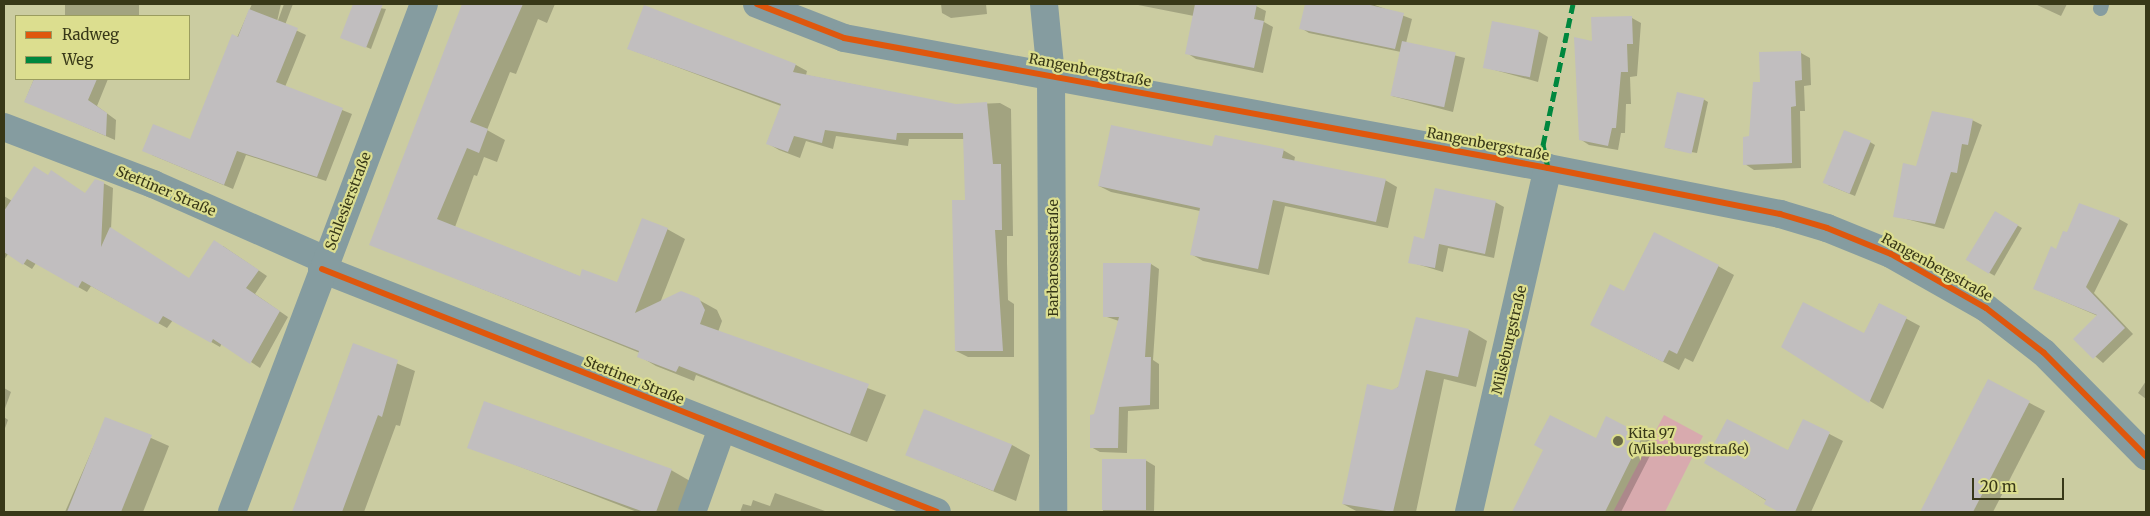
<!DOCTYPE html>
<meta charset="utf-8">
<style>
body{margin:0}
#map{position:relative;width:2150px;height:516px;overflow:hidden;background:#cbcca1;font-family:Merriweather,serif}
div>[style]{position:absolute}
.green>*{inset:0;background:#d8aaae}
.shadow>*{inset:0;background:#0003;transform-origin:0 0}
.building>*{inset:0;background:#c1bebf;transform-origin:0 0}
.service>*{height:15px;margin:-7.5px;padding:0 7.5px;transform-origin:7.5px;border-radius:7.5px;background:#859ca0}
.minor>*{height:28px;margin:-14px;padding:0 14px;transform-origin:14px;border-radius:14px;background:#859ca0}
.quiet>*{height:5px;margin-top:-2.5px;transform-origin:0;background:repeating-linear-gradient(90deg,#00873e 0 10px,transparent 0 15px)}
.cycleway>*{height:6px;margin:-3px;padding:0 3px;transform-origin:3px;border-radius:3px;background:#df570d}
.dots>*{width:14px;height:14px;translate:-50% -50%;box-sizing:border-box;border:2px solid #dcde8f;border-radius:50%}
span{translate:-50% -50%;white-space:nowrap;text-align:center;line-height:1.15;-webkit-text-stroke:4.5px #dcde8f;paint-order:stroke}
.street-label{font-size:14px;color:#383818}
.poi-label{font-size:14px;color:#383818}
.left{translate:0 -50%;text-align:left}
.frame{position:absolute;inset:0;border:5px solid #383818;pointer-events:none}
.legend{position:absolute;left:15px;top:15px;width:175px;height:65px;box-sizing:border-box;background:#dcde8f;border:1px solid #9a9c5f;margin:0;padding:6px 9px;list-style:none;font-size:15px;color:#383818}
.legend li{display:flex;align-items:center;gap:10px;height:25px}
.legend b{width:25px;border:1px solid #9a9c5f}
.scale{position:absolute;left:1972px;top:478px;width:92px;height:22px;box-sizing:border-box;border:2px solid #383818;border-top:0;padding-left:6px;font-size:15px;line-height:18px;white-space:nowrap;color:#383818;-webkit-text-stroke:4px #dcde8f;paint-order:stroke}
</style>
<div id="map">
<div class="green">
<i style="clip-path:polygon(1664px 415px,1703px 436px,1665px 512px,1613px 512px)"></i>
</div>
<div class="shadow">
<i style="left:65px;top:4px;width:74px;height:13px"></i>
<i style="clip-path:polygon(252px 4px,281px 4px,276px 26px,284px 4px,293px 4px,285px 25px,306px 35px,285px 87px,352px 114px,326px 181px,246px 155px,233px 189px,152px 155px,191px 141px)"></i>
<i style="clip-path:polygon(355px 4px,386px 9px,371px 49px,342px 37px)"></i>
<i style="clip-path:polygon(464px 4px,555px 4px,547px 23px,538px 19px,516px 74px,510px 72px,487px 130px,505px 140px,497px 162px,484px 157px,477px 176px,474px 175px,455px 227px,581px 277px,617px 284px,667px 229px,685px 239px,660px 303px,699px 300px,717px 310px,722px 321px,718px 332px,886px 395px,867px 442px,696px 375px,694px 381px,656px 366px,639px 356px,640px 353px,371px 244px)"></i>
<i style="clip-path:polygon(941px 4px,986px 4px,987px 14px,951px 18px,942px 13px)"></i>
<i style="clip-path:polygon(1133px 4px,1256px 6px,1266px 11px,1264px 22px,1273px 27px,1263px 73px,1196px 59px,1187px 53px,1194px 16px)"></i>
<i style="clip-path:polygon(1306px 4px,1372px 4px,1412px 19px,1406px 43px,1465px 58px,1453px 112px,1392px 96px,1401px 52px,1309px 33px,1301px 28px)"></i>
<i style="clip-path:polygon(2035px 4px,2067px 4px,2061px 16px)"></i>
<i style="clip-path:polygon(645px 7px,796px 65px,807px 71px,806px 75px,956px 105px,1000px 103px,1011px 109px,1013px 236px,1007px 236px,1007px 263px,1008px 300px,1014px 304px,1014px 357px,968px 357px,956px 351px,966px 201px,965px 139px,909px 139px,908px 146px,836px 136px,833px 149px,806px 141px,800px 158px,779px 150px,767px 143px,781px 106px,629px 49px)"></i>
<i style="clip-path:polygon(1632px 18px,1641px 23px,1637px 76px,1630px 77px,1631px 104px,1626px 104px,1625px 133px,1621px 133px,1618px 150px,1589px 145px,1580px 139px,1593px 42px)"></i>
<i style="clip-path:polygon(1538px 31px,1548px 37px,1538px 82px,1484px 67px)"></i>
<i style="clip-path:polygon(1801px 53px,1810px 58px,1811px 85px,1804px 86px,1805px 111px,1800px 111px,1801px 168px,1754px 170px,1745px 164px,1761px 83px)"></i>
<i style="clip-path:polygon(34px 79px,108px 79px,97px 106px,116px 120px,115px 140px,25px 101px)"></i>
<i style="clip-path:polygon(1703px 99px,1708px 102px,1697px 153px,1667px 148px)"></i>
<i style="clip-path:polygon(1972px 120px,1982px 125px,1944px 229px,1895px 216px)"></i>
<i style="clip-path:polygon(1870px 142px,1875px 145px,1855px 196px,1828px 185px)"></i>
<i style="clip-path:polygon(1213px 147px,1283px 150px,1295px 157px,1294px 162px,1385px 180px,1397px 187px,1388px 228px,1285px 206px,1269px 275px,1203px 261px,1191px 254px,1200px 211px,1111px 192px,1099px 186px)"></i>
<i style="clip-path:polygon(43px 173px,86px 194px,103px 183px,113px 188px,111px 229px,189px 279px,223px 246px,267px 276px,255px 294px,288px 317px,260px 368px,222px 343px,220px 347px,173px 320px,167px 328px,91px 286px,87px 292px,36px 263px,32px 269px,8px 254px,4px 260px,4px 196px,12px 201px)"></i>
<i style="clip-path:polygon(1495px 202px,1504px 207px,1494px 258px,1448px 248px,1443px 272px,1410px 262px,1425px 241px)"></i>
<i style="left:1996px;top:213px;width:30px;height:55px;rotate:30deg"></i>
<i style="clip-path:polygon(2119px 219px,2128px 224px,2094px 293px,2133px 334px,2103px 363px,2075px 339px,2098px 316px,2035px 289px,2068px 233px)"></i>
<i style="clip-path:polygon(1151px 264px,1159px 269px,1153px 360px,1159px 364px,1159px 409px,1128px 411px,1127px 453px,1100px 452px,1091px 447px,1095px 416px,1119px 321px,1104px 316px)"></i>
<i style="clip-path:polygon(1718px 266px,1734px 275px,1693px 362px,1685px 358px,1679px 370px,1607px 333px,1624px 292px)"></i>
<i style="clip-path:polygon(1879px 304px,1920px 326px,1883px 409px,1782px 347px,1864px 335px)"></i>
<i style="clip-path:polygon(1469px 330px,1487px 341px,1476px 387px,1444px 379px,1416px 512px,1358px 512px,1343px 504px,1393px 391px)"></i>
<i style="clip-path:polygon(353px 345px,415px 371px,400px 426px,396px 425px,364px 512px,293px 512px)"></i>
<i style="clip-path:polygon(1988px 381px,2045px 411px,1993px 512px,1921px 512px)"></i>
<i style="clip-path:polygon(2146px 381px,2146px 399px,2138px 393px)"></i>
<i style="clip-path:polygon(4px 388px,11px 392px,4px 411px)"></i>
<i style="clip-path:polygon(4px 417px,8px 420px,4px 431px)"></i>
<i style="clip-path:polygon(106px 418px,169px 446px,143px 512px,65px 512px)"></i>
<i style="clip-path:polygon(1607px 418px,1656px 444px,1621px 512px,1513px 512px,1544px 450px,1596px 440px)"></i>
<i style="clip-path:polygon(1804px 421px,1843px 441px,1811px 512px,1784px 512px,1706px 462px,1788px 451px)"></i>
<i style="clip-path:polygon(1012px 445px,1030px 455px,1016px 501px,908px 455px)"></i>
<i style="clip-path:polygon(469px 447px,671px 470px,690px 481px,678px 512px,637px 512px)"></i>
<i style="clip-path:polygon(1103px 460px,1145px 460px,1155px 466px,1154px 512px,1103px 512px)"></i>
<i style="clip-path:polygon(775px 493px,825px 511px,827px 512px,740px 512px,743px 504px,751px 506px,753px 500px,770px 506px)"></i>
</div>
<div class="building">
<i style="clip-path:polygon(353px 4px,383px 4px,366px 48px,340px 38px)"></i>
<i style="clip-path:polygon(462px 4px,523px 4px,470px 122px,488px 129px,479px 153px,467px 148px,437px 219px,580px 276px,582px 269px,617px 282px,642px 218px,668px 228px,635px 313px,681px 291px,699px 298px,705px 310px,700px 324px,869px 384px,850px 434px,679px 366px,676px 372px,637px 357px,639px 351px,369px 245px)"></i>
<i style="clip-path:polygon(1195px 4px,1257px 4px,1254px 19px,1264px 21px,1254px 68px,1185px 54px)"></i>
<i style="clip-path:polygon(1305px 4px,1366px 4px,1404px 13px,1395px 49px,1299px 29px)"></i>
<i style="clip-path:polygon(644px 5px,796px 64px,793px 72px,956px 104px,987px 102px,993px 164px,1001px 164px,1002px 230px,995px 230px,1003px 351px,955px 351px,952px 200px,965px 200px,963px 133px,897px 133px,896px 140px,825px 130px,822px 143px,794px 136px,788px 152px,766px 144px,781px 104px,627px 49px)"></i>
<i style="clip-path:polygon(249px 9px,298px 28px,276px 82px,343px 108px,317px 177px,237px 151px,224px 185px,142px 151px,153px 124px,190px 139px,232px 34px,238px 37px)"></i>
<i style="clip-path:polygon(1632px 16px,1633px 44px,1627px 44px,1628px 72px,1621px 72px,1616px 128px,1612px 128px,1608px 146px,1579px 140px,1574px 37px,1592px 41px,1591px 17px)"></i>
<i style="left:1492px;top:21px;width:48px;height:48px;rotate:11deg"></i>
<i style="left:1402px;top:41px;width:55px;height:56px;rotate:12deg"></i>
<i style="clip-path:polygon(1801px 51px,1802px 80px,1795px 81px,1796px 106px,1791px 107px,1792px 163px,1743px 165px,1743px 137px,1749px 136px,1753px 82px,1760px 82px,1759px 52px)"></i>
<i style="clip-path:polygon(34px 79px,97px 79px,88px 100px,107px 113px,106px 136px,24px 102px)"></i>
<i style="left:1677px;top:92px;width:28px;height:57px;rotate:13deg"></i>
<i style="clip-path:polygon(1932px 111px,1973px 119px,1968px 145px,1962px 144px,1957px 173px,1951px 172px,1935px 224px,1893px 217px,1903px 163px,1916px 166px)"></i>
<i style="clip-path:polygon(1111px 125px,1212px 146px,1215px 135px,1284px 149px,1282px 158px,1386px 179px,1376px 222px,1273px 200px,1258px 269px,1190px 255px,1200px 208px,1098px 186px)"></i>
<i style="left:1844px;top:130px;width:29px;height:57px;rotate:22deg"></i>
<i style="clip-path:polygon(34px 166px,48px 175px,51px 170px,85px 193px,95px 179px,104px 182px,101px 247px,110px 227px,189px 278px,214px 240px,259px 270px,246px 288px,280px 311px,250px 364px,213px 339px,211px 343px,163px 316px,158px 324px,82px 281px,78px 288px,27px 259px,23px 265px,4px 252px,4px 211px)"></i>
<i style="clip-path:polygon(1435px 188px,1496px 201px,1485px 254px,1439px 244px,1435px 268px,1408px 263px,1414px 236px,1424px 239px)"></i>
<i style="clip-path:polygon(2079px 203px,2120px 218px,2086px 287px,2125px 328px,2093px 359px,2073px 339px,2097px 315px,2033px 289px,2051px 246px,2056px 249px,2063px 231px,2067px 232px)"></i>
<i style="left:1995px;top:211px;width:27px;height:57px;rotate:31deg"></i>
<i style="clip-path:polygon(1654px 232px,1719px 265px,1677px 354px,1669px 350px,1663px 362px,1590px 325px,1610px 284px,1624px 291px)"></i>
<i style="clip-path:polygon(1103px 263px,1151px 263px,1145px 357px,1151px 357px,1150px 405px,1119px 407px,1118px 448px,1090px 448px,1090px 415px,1094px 414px,1119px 317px,1103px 317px)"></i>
<i style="clip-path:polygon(1803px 302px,1864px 333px,1879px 303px,1907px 317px,1869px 403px,1781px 347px)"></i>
<i style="clip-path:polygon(1416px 317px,1469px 329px,1458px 377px,1426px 370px,1393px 512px,1342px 504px,1367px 384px,1392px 390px,1398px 387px)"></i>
<i style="clip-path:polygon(353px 343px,398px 360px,382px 417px,378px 415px,342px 512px,292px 512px)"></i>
<i style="clip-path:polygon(1988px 379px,2030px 401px,1973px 512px,1920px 512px)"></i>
<i style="clip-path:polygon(484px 401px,672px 469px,656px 512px,644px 512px,467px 448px)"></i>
<i style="left:924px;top:409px;width:95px;height:50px;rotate:22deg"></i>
<i style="clip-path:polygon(1550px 415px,1596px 438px,1606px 416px,1643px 435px,1605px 512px,1512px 512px,1543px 450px,1534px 445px)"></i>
<i style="clip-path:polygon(105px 417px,152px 435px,121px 512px,67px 512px)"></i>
<i style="clip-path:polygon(1727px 419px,1788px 450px,1803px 419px,1830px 432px,1795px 512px,1779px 512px,1764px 504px,1766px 500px,1704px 463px)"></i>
<i style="left:1102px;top:459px;width:44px;height:51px"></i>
</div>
<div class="service">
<i style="left:2100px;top:8px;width:4px;rotate:-76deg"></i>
</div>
<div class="minor">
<i style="left:757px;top:4px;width:93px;rotate:21.3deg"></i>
<i style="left:844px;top:38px;width:716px;rotate:10.46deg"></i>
<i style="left:1548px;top:168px;width:237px;rotate:11.2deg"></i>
<i style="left:1780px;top:214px;width:49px;rotate:16.6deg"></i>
<i style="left:1827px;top:228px;width:69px;rotate:22.1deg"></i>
<i style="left:1891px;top:254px;width:109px;rotate:29.6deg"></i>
<i style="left:1986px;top:308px;width:73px;rotate:37.8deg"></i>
<i style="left:2044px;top:353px;width:145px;rotate:45.3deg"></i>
<i style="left:1044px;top:4px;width:72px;rotate:84.4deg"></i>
<i style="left:1051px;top:76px;width:436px;rotate:89.7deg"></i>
<i style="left:4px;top:127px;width:160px;rotate:20.9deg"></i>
<i style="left:153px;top:184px;width:188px;rotate:23.8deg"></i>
<i style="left:322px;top:269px;width:661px;rotate:21.56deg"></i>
<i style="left:232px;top:512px;width:543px;rotate:-69.3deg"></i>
<i style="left:692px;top:512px;width:89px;rotate:-70.3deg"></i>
<i style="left:1469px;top:512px;width:353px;rotate:-77.1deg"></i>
</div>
<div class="quiet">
<i style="left:1548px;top:168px;width:24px;rotate:-102deg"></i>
<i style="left:1543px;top:145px;width:144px;rotate:-78deg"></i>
</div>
<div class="cycleway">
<i style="left:757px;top:4px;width:93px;rotate:21.3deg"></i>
<i style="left:844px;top:38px;width:716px;rotate:10.46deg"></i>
<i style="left:1548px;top:168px;width:237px;rotate:11.2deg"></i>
<i style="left:1780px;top:214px;width:49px;rotate:16.6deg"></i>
<i style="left:1827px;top:228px;width:69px;rotate:22.1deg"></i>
<i style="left:1891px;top:254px;width:109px;rotate:29.6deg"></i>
<i style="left:1986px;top:308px;width:73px;rotate:37.8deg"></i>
<i style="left:2044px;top:353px;width:145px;rotate:45.3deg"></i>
<i style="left:322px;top:269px;width:661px;rotate:21.56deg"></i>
</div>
<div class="dots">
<i style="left:1618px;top:441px;background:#6b6c48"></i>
</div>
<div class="street-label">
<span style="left:1090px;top:70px;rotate:11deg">Rangenbergstraße</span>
<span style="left:1488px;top:144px;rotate:11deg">Rangenbergstraße</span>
<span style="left:166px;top:191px;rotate:23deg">Stettiner Straße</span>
<span style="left:348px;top:201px;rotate:-69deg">Schlesierstraße</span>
<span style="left:1053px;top:258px;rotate:-90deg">Barbarossastraße</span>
<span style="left:1937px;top:267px;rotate:29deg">Rangenbergstraße</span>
<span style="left:1509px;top:340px;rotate:-77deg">Milseburgstraße</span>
<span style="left:634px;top:380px;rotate:22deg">Stettiner Straße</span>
</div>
<div class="poi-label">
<span class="left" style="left:1628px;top:441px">Kita 97<br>(Milseburgstraße)</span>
</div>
<div class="frame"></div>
<ul class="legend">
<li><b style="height:6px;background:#df570d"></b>Radweg</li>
<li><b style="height:6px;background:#00873e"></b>Weg</li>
</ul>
<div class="scale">20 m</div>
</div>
